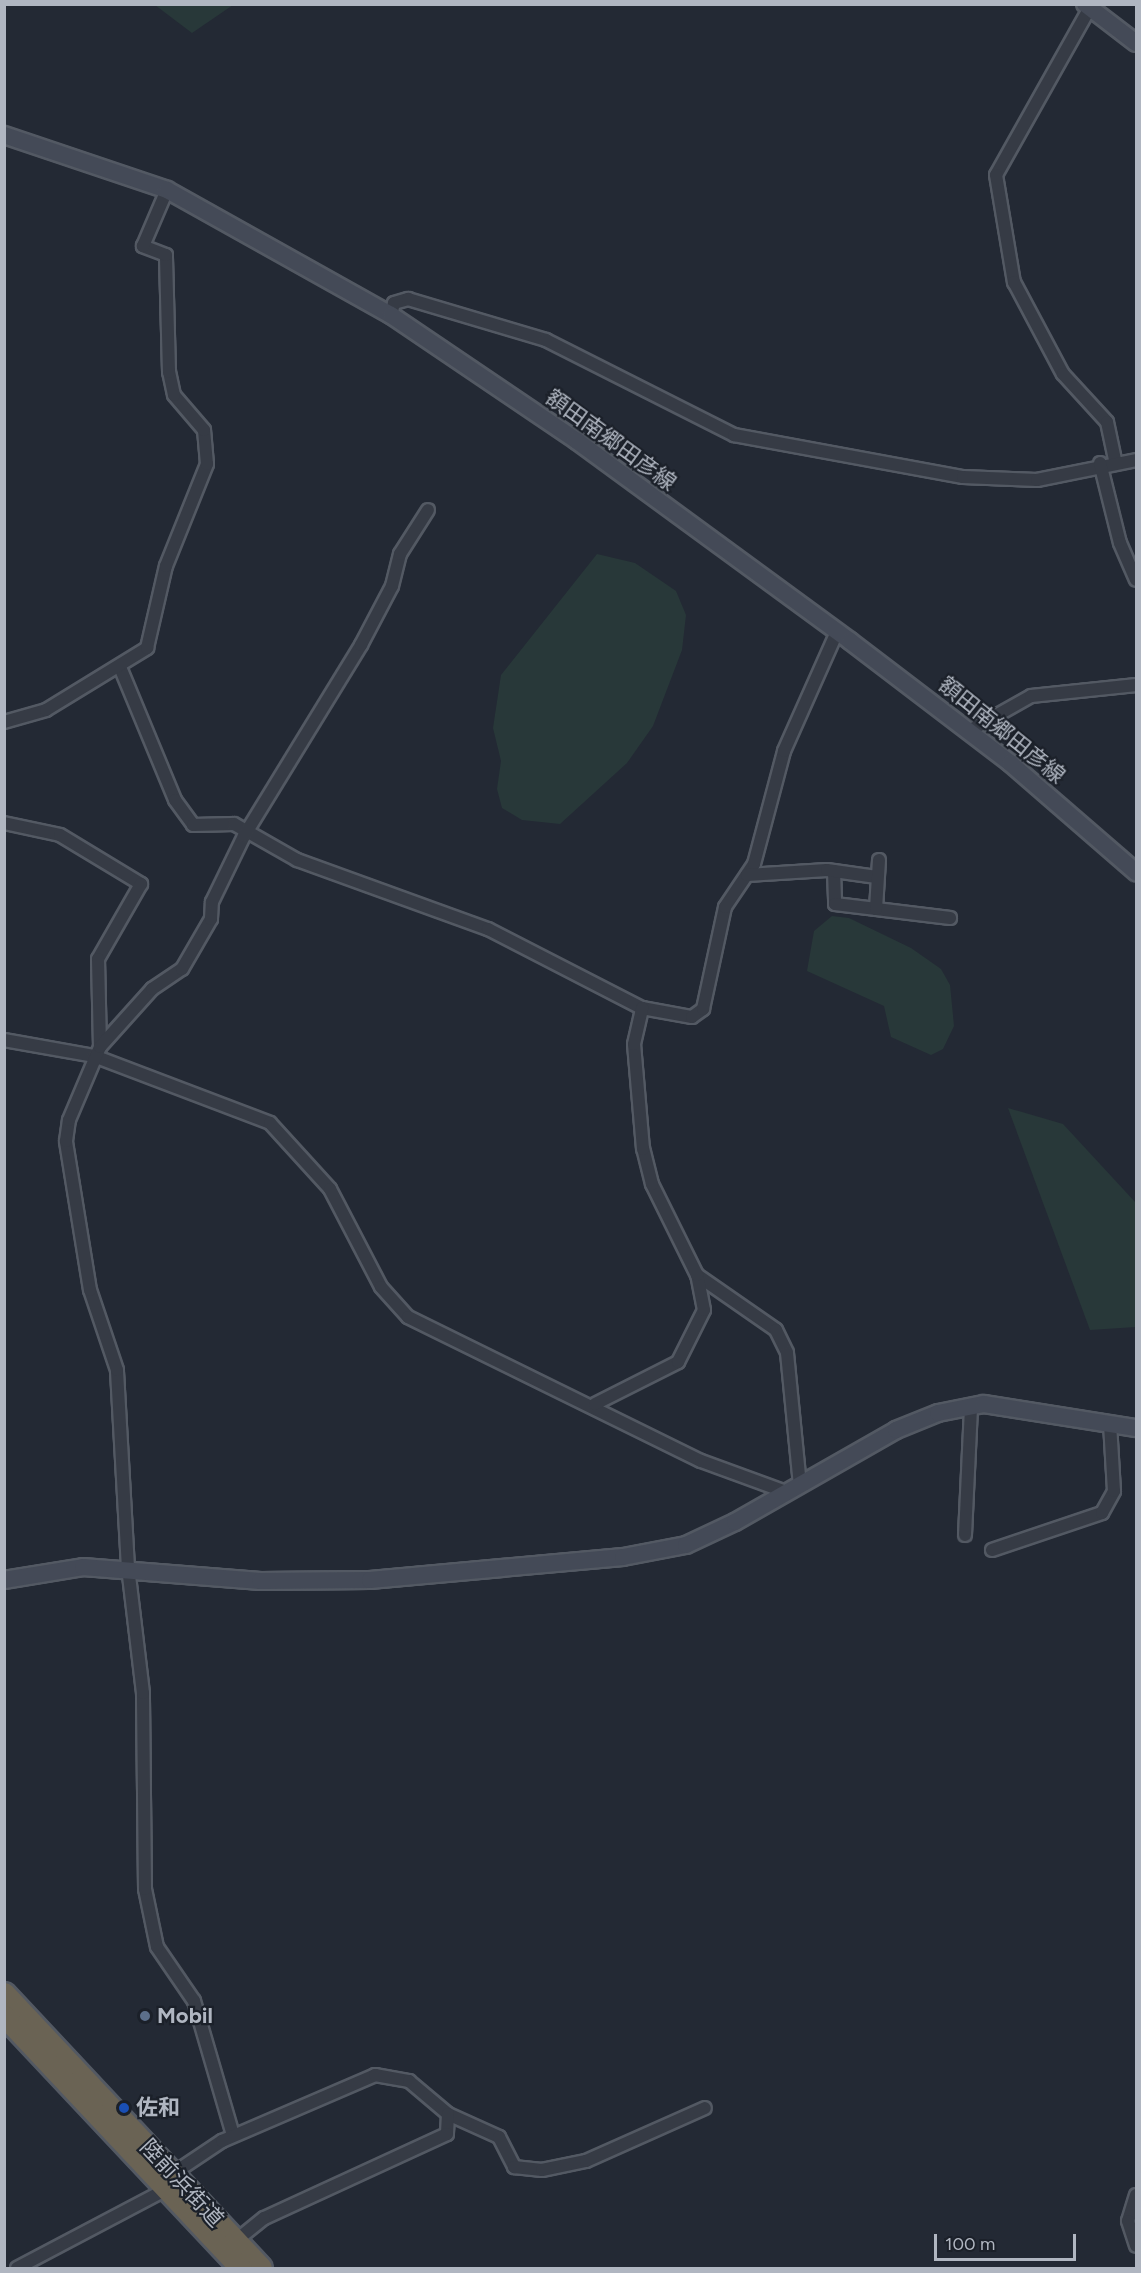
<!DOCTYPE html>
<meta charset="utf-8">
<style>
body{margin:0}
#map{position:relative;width:1141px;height:2273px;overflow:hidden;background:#232934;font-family:Figtree,"Noto Sans JP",sans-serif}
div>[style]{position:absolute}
.green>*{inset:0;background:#283839}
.roads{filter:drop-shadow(2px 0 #535963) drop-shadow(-2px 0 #535963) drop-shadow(0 2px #535963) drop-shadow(0 -2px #535963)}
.street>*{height:12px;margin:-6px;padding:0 6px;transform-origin:6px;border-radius:6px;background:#363b45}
.secondary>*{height:16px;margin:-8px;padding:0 8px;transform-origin:8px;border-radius:8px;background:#444a57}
.highway>*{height:21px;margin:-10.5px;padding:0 10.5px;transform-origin:10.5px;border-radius:10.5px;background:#6a6354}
.dots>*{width:16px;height:16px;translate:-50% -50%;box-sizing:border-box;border:3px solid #1b2029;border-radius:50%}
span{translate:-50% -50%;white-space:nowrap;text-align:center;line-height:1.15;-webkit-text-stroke:4.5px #1b2029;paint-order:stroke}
.street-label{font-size:22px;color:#b0b6c1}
.poi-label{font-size:22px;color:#b0b6c1;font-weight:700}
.left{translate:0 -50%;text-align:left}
.frame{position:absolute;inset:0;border:6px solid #b0b6c1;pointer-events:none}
.scale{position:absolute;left:934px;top:2234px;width:142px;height:27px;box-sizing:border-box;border:3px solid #b0b6c1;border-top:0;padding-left:8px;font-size:18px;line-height:21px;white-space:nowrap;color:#b0b6c1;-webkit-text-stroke:4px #1b2029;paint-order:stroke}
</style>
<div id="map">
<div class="green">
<i style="clip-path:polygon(155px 5px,233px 5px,192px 33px)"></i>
<i style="clip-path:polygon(597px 554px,635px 563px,676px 591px,686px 615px,682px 650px,653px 726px,627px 763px,560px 824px,522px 820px,502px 808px,497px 789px,501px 761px,493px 728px,501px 675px)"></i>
<i style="clip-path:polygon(832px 916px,849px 918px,911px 948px,941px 969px,950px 985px,954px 1026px,943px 1049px,931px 1055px,891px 1037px,884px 1006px,807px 971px,814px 931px)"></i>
<i style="clip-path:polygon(1008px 1108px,1063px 1124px,1136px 1203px,1136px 1327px,1090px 1330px)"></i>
</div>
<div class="roads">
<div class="street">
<i style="left:1092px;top:4px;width:196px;rotate:119.3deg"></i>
<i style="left:996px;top:175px;width:109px;rotate:80.5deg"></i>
<i style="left:1014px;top:282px;width:104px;rotate:62deg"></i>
<i style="left:1063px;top:374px;width:65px;rotate:47.5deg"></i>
<i style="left:1107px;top:422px;width:40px;rotate:78deg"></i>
<i style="left:391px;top:315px;width:12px;rotate:-76deg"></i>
<i style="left:394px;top:303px;width:15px;rotate:-16deg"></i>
<i style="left:408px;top:299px;width:144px;rotate:16.5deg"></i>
<i style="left:546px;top:340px;width:211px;rotate:26.8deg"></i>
<i style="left:734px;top:435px;width:233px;rotate:10.4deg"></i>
<i style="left:963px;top:477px;width:74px;rotate:2.3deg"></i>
<i style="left:1037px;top:480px;width:101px;rotate:-11.4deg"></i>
<i style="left:1100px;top:463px;width:82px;rotate:76deg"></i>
<i style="left:1120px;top:543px;width:40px;rotate:66.6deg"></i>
<i style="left:120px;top:667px;width:144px;rotate:67.5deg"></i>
<i style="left:175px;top:800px;width:31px;rotate:54deg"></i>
<i style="left:193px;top:825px;width:41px;rotate:-1.4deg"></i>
<i style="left:234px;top:824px;width:73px;rotate:29.7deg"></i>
<i style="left:297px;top:860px;width:203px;rotate:19.9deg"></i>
<i style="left:488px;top:929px;width:173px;rotate:27.2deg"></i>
<i style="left:642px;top:1008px;width:51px;rotate:10.2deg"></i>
<i style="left:692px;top:1017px;width:14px;rotate:-36deg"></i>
<i style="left:703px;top:1009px;width:104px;rotate:-77.8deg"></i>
<i style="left:725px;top:907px;width:52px;rotate:-56deg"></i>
<i style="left:754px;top:864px;width:117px;rotate:-75.1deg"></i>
<i style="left:784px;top:751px;width:130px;rotate:-66deg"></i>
<i style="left:4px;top:722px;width:44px;rotate:-15.9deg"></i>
<i style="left:46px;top:710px;width:119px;rotate:-31.5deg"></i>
<i style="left:147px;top:648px;width:84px;rotate:-77deg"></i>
<i style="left:166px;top:566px;width:110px;rotate:-68.1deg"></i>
<i style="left:207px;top:464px;width:34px;rotate:-95deg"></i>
<i style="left:204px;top:430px;width:46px;rotate:-130.6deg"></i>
<i style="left:174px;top:395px;width:24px;rotate:-102deg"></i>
<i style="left:169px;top:372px;width:117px;rotate:-91.5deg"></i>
<i style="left:166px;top:255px;width:25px;rotate:-159deg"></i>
<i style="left:143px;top:246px;width:61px;rotate:-66.8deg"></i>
<i style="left:969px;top:731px;width:71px;rotate:-29.4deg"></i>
<i style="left:1031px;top:696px;width:106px;rotate:-6deg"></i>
<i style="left:4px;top:823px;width:57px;rotate:12.1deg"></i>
<i style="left:60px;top:835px;width:95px;rotate:31.2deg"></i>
<i style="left:141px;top:884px;width:86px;rotate:119.8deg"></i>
<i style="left:98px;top:959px;width:88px;rotate:88.7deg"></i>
<i style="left:834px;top:871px;width:33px;rotate:88deg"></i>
<i style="left:835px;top:904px;width:116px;rotate:6.9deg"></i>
<i style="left:747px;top:875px;width:80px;rotate:-3.6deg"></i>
<i style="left:827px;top:870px;width:50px;rotate:8deg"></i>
<i style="left:876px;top:909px;width:49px;rotate:-86.5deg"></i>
<i style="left:4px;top:1040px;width:91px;rotate:10.1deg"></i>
<i style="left:94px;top:1056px;width:188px;rotate:20.8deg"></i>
<i style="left:270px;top:1123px;width:89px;rotate:47.7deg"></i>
<i style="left:330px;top:1189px;width:110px;rotate:62.5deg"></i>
<i style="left:381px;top:1287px;width:40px;rotate:48deg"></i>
<i style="left:408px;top:1317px;width:326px;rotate:26.2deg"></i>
<i style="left:701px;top:1461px;width:90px;rotate:20deg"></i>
<i style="left:697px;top:1275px;width:96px;rotate:34.8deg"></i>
<i style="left:776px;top:1330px;width:25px;rotate:64deg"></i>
<i style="left:787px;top:1353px;width:133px;rotate:84.4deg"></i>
<i style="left:595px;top:1404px;width:93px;rotate:-26.8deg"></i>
<i style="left:678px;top:1362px;width:58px;rotate:-63.4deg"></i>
<i style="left:704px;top:1310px;width:36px;rotate:-101deg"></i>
<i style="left:697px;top:1275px;width:102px;rotate:-116.3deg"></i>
<i style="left:652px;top:1184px;width:36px;rotate:-104deg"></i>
<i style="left:643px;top:1149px;width:105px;rotate:-94.9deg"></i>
<i style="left:634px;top:1044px;width:37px;rotate:-77deg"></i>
<i style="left:965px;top:1535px;width:129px;rotate:-87.3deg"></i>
<i style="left:992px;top:1550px;width:116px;rotate:-18.6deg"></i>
<i style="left:1102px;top:1513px;width:25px;rotate:-61deg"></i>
<i style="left:1114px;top:1491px;width:67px;rotate:-93.4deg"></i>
<i style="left:448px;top:2114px;width:56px;rotate:24.3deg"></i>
<i style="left:499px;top:2137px;width:34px;rotate:63deg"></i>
<i style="left:514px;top:2167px;width:28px;rotate:6deg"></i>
<i style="left:542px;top:2170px;width:45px;rotate:-11.6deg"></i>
<i style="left:586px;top:2161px;width:130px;rotate:-24deg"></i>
<i style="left:233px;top:2135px;width:140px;rotate:-106.2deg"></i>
<i style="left:194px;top:2001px;width:65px;rotate:-124.4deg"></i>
<i style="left:157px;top:1947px;width:59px;rotate:-101.7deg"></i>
<i style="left:145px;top:1889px;width:196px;rotate:-90.6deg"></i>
<i style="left:143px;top:1693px;width:126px;rotate:-96.8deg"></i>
<i style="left:128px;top:1568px;width:198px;rotate:-93.2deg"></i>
<i style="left:117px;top:1370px;width:84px;rotate:-108.6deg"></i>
<i style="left:90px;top:1290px;width:151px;rotate:-99.2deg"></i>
<i style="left:66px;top:1141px;width:21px;rotate:-82deg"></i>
<i style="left:69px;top:1120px;width:79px;rotate:-67deg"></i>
<i style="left:100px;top:1047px;width:78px;rotate:-48.1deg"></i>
<i style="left:152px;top:989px;width:36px;rotate:-34deg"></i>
<i style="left:182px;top:969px;width:58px;rotate:-59.9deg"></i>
<i style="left:211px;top:919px;width:17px;rotate:-87deg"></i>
<i style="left:212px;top:902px;width:73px;rotate:-64.1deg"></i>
<i style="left:244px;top:836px;width:224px;rotate:-58.5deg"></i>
<i style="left:361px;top:645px;width:67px;rotate:-62.3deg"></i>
<i style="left:392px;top:586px;width:33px;rotate:-76deg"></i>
<i style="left:400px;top:554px;width:52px;rotate:-57.5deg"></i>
<i style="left:1136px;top:2195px;width:27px;rotate:107deg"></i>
<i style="left:1128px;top:2221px;width:26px;rotate:72deg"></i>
<i style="left:17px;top:2268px;width:170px;rotate:-27.8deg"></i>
<i style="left:167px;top:2189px;width:17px;rotate:-66deg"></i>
<i style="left:174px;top:2173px;width:58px;rotate:-33.7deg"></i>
<i style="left:222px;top:2141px;width:167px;rotate:-23.3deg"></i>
<i style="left:375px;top:2075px;width:35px;rotate:10deg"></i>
<i style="left:409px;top:2081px;width:51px;rotate:40.2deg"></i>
<i style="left:448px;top:2114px;width:20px;rotate:93deg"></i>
<i style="left:447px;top:2134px;width:201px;rotate:155.3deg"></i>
<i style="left:264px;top:2218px;width:36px;rotate:141deg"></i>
</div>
<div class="secondary">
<i style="left:1085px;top:4px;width:64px;rotate:37.4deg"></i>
<i style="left:4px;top:135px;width:172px;rotate:18.6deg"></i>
<i style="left:167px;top:190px;width:257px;rotate:29.2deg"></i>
<i style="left:391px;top:315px;width:225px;rotate:34.1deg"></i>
<i style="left:577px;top:441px;width:338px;rotate:36.2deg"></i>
<i style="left:850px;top:641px;width:201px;rotate:37.3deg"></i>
<i style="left:1010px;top:763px;width:167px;rotate:40.9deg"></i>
<i style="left:4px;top:1580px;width:80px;rotate:-9.3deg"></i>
<i style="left:83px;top:1567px;width:178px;rotate:4.5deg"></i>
<i style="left:260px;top:1581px;width:110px;rotate:-0.5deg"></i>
<i style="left:370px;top:1580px;width:254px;rotate:-5.2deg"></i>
<i style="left:623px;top:1557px;width:64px;rotate:-10.8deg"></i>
<i style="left:686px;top:1545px;width:54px;rotate:-25.1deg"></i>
<i style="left:735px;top:1522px;width:185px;rotate:-29.7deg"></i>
<i style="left:896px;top:1430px;width:45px;rotate:-22deg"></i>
<i style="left:938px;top:1413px;width:47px;rotate:-11.1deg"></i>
<i style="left:984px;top:1404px;width:154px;rotate:9deg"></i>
</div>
<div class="highway">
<i style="left:4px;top:1993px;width:376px;rotate:46.9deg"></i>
<i style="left:4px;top:2016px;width:346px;rotate:46.8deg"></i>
</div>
</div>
<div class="dots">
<i style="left:145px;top:2016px;background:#5c6f8a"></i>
<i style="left:124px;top:2108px;background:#1a4fb4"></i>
</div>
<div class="street-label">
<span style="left:611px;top:440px;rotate:36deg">額田南郷田彦線</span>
<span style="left:1002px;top:730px;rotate:39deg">額田南郷田彦線</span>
<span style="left:182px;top:2183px;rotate:47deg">陸前浜街道</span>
</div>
<div class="poi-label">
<span class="left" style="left:157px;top:2016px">Mobil</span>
<span class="left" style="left:136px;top:2108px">佐和</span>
</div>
<div class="frame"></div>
<div class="scale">100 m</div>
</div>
